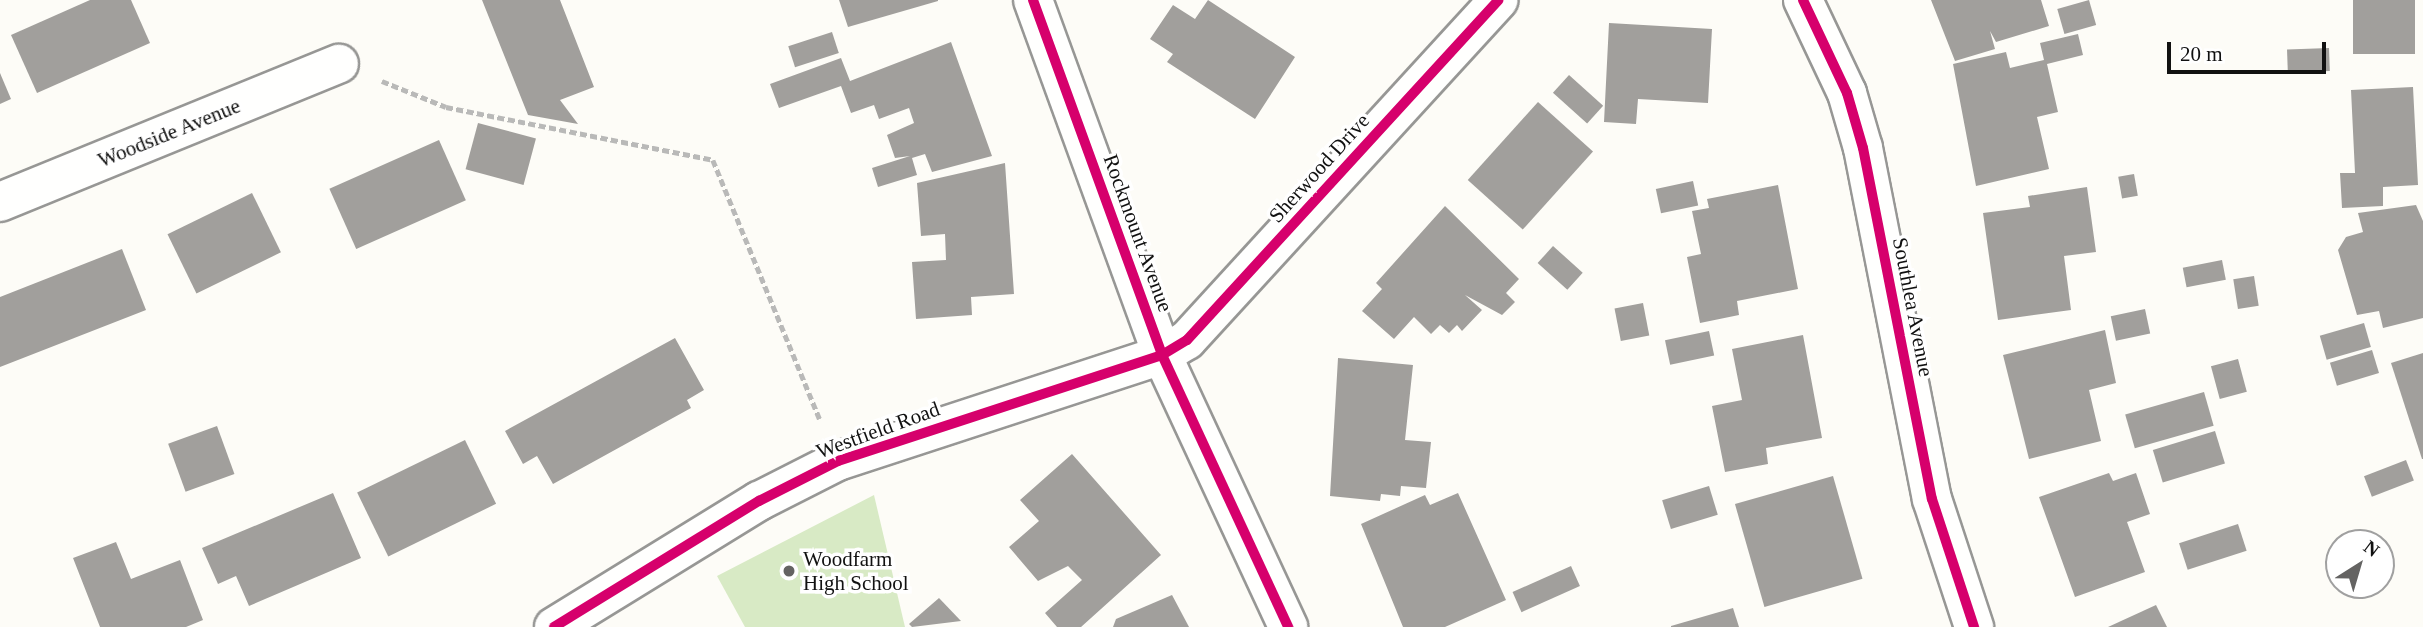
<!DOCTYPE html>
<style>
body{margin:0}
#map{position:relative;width:2423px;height:627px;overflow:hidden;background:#fdfcf7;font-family:Georgia,serif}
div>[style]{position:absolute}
.forest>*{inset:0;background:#d8eac5}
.building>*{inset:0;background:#a19f9c;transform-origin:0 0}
.path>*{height:4.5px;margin-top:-2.25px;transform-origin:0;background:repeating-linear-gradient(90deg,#b9b9b8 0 7px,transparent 0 10.5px)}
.roads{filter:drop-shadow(2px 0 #979795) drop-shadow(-2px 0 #979795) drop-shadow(0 2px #979795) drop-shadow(0 -2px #979795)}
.minor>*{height:38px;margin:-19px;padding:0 19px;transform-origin:19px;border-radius:19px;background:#fffffe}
.cycleway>*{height:10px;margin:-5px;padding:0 5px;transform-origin:5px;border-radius:5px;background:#d6006c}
.dots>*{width:19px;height:19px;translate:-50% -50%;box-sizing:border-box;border:4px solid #fff;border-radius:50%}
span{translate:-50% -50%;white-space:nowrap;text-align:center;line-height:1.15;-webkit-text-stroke:7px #fff;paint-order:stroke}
.street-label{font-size:21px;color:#111}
.poi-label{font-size:21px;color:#111}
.left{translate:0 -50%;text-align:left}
.north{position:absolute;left:2325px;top:529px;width:70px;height:70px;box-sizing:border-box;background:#fff;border:2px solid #a0a0a0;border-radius:50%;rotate:37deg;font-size:19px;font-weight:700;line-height:28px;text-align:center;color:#111}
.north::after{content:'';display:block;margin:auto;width:24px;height:32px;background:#646362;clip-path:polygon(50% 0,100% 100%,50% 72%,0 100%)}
.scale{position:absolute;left:2167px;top:42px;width:159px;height:32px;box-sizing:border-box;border:4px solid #111;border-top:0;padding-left:9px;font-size:21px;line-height:24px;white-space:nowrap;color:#111;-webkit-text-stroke:5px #fff;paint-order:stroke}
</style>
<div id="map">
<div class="forest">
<i style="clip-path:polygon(874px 495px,905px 627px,745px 627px,717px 576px)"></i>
</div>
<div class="building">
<i style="clip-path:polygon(90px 0,131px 0,150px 43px,37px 93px,11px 35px)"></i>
<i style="clip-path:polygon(482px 0,560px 0,594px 87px,560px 100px,578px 124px,528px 115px)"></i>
<i style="clip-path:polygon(839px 0,938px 0,938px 1px,848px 27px)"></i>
<i style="clip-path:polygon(1208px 0,1295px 57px,1255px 119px,1167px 62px,1173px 54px,1150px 39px,1173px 5px,1195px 19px)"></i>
<i style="clip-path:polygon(1931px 0,2041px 0,2049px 26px,1996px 42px,1990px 31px,1995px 49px,1955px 61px)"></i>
<i style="left:2089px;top:0;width:26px;height:33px;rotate:74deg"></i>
<i style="left:2353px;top:0;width:62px;height:54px"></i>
<i style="clip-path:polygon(1609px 23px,1712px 29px,1708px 103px,1638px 99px,1636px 124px,1604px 122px)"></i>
<i style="left:832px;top:32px;width:22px;height:46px;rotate:72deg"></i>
<i style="clip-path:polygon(2078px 34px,2083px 55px,2047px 64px,2058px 112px,2037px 117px,2049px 169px,1976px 186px,1953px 64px,2006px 52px,2010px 68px,2044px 60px,2040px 43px)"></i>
<i style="clip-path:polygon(951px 42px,992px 156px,932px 172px,925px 154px,912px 158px,917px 175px,878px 187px,872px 168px,910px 156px,895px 158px,887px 135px,914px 123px,909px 108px,879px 119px,874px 105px,851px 113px,841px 86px,779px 108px,770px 84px,841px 58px,850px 81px)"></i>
<i style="left:2329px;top:48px;width:23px;height:42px;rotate:88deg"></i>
<i style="clip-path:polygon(0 73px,11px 99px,0 104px)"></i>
<i style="left:1569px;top:75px;width:46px;height:24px;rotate:42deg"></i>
<i style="clip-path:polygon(2413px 87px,2418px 185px,2383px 187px,2383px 206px,2342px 208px,2340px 173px,2355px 173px,2351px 90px)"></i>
<i style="left:1538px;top:102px;width:74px;height:105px;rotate:42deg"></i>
<i style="left:478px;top:123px;width:60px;height:48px;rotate:15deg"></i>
<i style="left:439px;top:140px;width:66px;height:120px;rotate:66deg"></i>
<i style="clip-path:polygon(1005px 163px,1014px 294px,971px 297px,972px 315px,916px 319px,912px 262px,946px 260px,945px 234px,921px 236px,917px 183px)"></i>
<i style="left:2134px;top:174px;width:22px;height:16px;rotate:80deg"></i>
<i style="left:1693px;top:181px;width:25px;height:38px;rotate:78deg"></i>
<i style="clip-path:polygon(1778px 185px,1798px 289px,1737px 301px,1739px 315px,1700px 323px,1687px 257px,1701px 254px,1692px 211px,1709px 208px,1707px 199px)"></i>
<i style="clip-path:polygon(2087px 187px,2096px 252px,2064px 256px,2071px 310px,1998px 320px,1983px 213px,2030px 207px,2028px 196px)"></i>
<i style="left:252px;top:193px;width:66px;height:94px;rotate:64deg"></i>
<i style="clip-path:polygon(2416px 205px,2423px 221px,2423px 318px,2383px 328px,2379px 311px,2357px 315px,2338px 250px,2346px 237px,2363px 232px,2358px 213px)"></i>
<i style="clip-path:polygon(1445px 206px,1519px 279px,1506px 293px,1515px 302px,1502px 315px,1465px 295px,1482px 310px,1462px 331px,1457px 325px,1449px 333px,1440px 325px,1431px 334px,1414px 317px,1394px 339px,1362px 311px,1382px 289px,1376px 283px)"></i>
<i style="left:1553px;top:246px;width:40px;height:23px;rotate:42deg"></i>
<i style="clip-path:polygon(122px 249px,146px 310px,0 367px,0 297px)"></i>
<i style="left:2222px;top:260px;width:20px;height:40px;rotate:79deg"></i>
<i style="left:2254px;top:276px;width:30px;height:21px;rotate:81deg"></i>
<i style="left:1643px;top:303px;width:33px;height:29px;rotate:79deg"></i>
<i style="left:2145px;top:309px;width:25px;height:35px;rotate:78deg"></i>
<i style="left:2364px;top:323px;width:25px;height:46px;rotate:74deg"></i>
<i style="clip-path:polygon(2105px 330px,2116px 383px,2089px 390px,2101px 441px,2029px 459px,2003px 355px)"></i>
<i style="left:1709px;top:331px;width:25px;height:45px;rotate:78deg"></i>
<i style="clip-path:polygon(1803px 335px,1822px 438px,1766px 448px,1768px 464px,1725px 472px,1712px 406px,1742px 400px,1732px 349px)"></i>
<i style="clip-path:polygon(675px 338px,704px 390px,687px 400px,691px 408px,553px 484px,537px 456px,523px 464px,505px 431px)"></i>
<i style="left:2372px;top:350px;width:24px;height:44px;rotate:73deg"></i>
<i style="clip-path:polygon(2423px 353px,2423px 459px,2422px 459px,2391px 363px)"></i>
<i style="clip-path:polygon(1338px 358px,1413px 365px,1405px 440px,1431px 442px,1426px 488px,1401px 486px,1400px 496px,1381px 494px,1380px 501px,1330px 496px)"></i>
<i style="left:2238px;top:359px;width:34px;height:28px;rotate:75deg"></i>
<i style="left:2204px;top:392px;width:35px;height:82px;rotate:74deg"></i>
<i style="left:217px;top:426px;width:51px;height:52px;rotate:70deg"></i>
<i style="left:2215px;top:431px;width:34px;height:65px;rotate:73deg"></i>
<i style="left:465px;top:440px;width:71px;height:120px;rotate:64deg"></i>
<i style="clip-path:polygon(1072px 454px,1161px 555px,1081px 627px,1057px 627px,1045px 613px,1082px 580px,1068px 566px,1038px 581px,1009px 547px,1039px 521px,1020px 500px)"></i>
<i style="left:2406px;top:460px;width:22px;height:45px;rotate:69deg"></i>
<i style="clip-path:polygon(2109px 473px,2113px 481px,2136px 473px,2150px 514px,2127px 522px,2145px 572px,2075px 597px,2039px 497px)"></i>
<i style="left:1833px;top:476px;width:107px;height:102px;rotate:74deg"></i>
<i style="left:1709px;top:486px;width:30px;height:49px;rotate:73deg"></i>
<i style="clip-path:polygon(333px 493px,361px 558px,249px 606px,236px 576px,218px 584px,202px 548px)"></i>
<i style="clip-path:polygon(1458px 493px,1506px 600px,1445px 627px,1403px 627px,1361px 524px,1425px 495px,1430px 505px)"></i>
<i style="left:2238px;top:524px;width:28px;height:62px;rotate:72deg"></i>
<i style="clip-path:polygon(116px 542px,131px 579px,180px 560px,203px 620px,186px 627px,100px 627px,73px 558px)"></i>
<i style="left:1571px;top:566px;width:22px;height:64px;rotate:66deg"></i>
<i style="clip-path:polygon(1172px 595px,1189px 627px,1113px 627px,1116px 619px)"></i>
<i style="clip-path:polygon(939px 598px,961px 621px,912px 627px,909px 624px)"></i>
<i style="clip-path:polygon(2156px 605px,2167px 627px,2108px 627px)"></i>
<i style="clip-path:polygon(1733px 608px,1739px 627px,1671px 627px,1671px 626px)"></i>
</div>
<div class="path">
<i style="left:382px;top:81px;width:69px;rotate:22.1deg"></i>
<i style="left:446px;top:107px;width:272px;rotate:11.2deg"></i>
<i style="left:713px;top:160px;width:280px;rotate:67.6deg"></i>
</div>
<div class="roads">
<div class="minor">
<i style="left:1033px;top:0;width:378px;rotate:70deg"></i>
<i style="left:1162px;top:355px;width:300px;rotate:65.1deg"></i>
<i style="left:1803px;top:0;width:103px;rotate:64.7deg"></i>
<i style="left:1847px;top:93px;width:57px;rotate:73.8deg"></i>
<i style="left:1863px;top:148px;width:358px;rotate:78.9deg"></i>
<i style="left:1932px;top:499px;width:135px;rotate:71.8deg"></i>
<i style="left:0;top:202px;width:366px;rotate:-22.2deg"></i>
<i style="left:554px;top:627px;width:241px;rotate:-31.6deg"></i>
<i style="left:759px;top:501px;width:89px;rotate:-26.9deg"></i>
<i style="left:838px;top:461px;width:341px;rotate:-18.1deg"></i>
<i style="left:1162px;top:355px;width:29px;rotate:-31deg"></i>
<i style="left:1187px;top:340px;width:461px;rotate:-47.5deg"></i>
</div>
</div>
<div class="cycleway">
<i style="left:1033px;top:0;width:378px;rotate:70deg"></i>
<i style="left:1162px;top:355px;width:300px;rotate:65.1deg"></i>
<i style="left:1803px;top:0;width:103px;rotate:64.7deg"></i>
<i style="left:1847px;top:93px;width:57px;rotate:73.8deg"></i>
<i style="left:1863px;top:148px;width:358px;rotate:78.9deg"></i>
<i style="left:1932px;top:499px;width:135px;rotate:71.8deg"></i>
<i style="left:554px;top:627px;width:241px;rotate:-31.6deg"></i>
<i style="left:759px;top:501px;width:89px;rotate:-26.9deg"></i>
<i style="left:838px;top:461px;width:341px;rotate:-18.1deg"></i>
<i style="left:1162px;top:355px;width:29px;rotate:-31deg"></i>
<i style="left:1187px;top:340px;width:461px;rotate:-47.5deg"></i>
</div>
<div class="dots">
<i style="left:789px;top:571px;background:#646362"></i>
</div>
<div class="street-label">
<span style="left:169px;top:133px;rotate:-22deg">Woodside Avenue</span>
<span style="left:1319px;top:168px;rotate:-48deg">Sherwood Drive</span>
<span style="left:1138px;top:233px;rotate:70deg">Rockmount Avenue</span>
<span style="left:1913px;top:307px;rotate:79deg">Southlea Avenue</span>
<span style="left:878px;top:430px;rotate:-20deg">Westfield Road</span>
</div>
<div class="poi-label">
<span class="left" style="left:803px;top:571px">Woodfarm<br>High School</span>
</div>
<div class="north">N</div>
<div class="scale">20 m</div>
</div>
